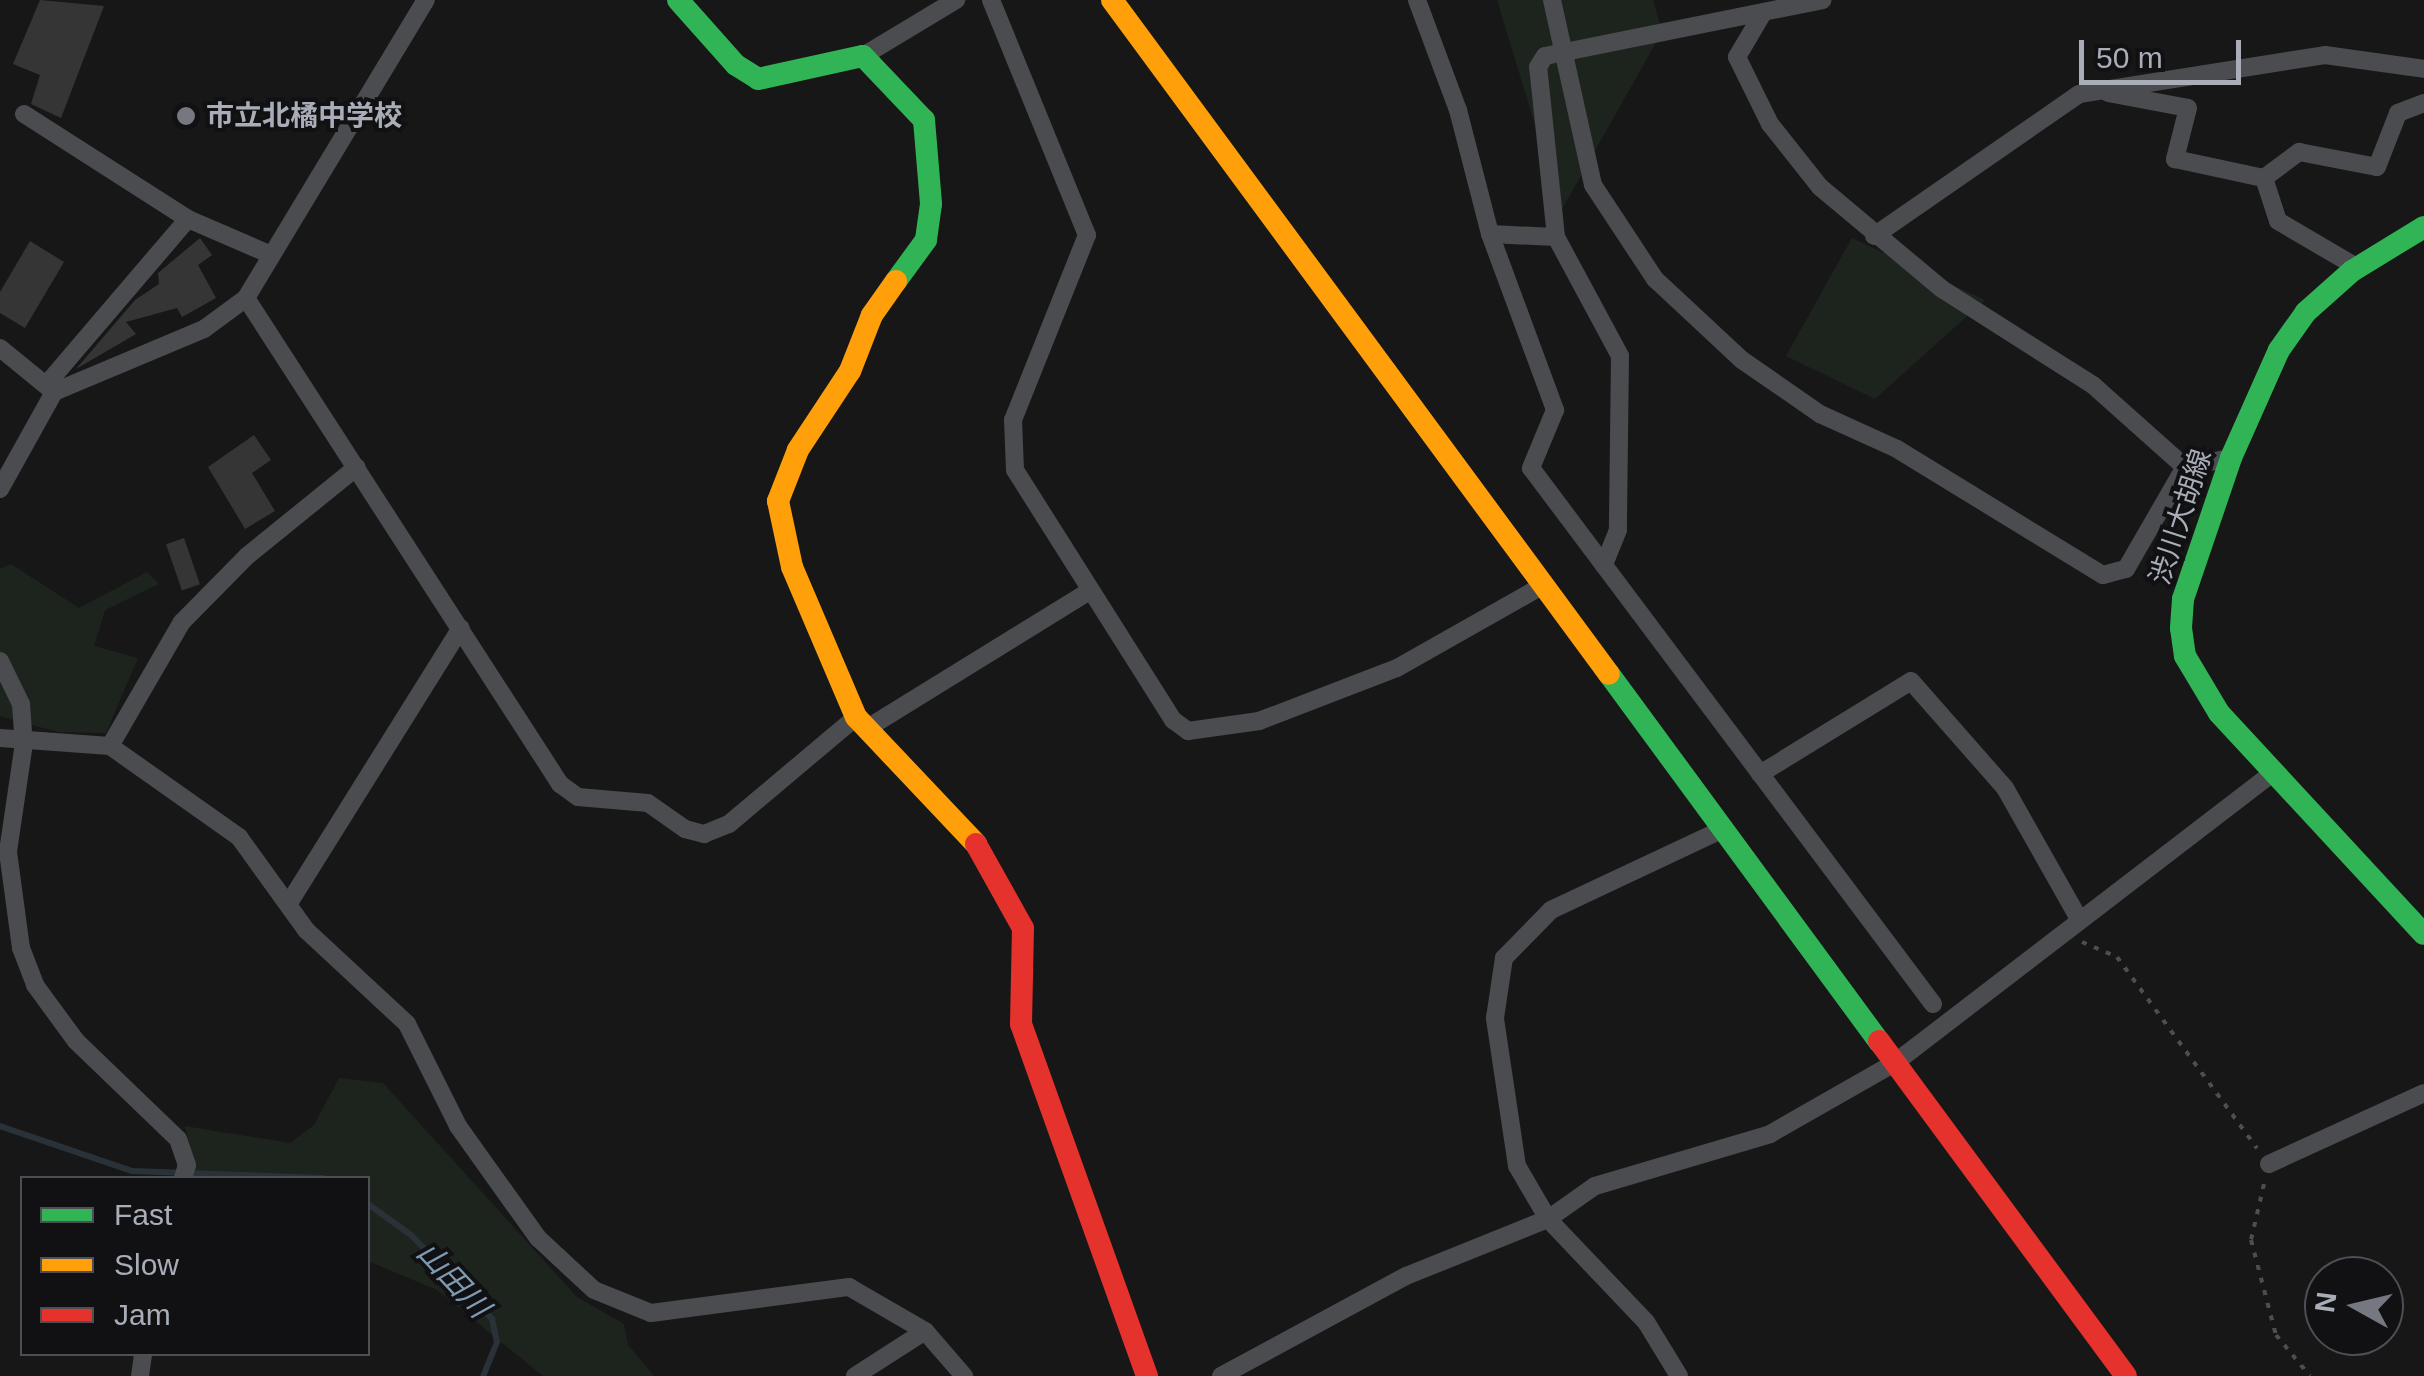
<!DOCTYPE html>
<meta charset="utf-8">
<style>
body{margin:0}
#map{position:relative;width:2424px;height:1376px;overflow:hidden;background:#171717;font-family:Arial,"Noto Sans JP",sans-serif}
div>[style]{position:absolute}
.green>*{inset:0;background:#1d241e}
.stream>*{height:6px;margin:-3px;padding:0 3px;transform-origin:3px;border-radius:3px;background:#2a3239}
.building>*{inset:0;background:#353536;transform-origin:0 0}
.path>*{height:4px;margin-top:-2px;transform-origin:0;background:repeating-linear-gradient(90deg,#4d4e52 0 5px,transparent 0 13px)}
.street>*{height:18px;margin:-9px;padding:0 9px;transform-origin:9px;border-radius:9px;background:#4b4c50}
.fast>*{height:22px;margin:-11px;padding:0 11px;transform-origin:11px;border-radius:11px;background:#30b455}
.slow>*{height:22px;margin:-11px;padding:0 11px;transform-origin:11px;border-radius:11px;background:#ff9f0a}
.jam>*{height:22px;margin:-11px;padding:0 11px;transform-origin:11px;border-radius:11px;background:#e5322d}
.dots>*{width:28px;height:28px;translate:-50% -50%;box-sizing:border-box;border:5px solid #111113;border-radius:50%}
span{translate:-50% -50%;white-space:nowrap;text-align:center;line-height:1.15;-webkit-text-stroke:8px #111113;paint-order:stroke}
.poi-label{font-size:28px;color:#a8adb8;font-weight:700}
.left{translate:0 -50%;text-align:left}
.street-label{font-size:28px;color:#a8adb8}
.water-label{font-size:30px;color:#7f9bb3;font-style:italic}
.legend{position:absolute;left:20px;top:1176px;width:350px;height:180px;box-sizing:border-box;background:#111113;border:2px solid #4d4f55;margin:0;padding:12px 18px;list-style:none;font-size:30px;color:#a8adb8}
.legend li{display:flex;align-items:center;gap:20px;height:50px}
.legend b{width:50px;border:2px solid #4d4f55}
.north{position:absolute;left:2304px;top:1256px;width:100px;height:100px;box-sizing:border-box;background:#111113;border:2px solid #4d4f55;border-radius:50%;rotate:278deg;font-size:28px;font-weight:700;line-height:40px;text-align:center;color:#a8adb8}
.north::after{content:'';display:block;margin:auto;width:35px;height:45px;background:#757880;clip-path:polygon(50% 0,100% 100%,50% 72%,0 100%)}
.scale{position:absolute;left:2079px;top:40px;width:162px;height:45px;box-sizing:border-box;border:5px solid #a8adb8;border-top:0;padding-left:12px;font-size:30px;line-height:35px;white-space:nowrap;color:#a8adb8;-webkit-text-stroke:8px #111113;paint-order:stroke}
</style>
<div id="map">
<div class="green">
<i style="clip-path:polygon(1497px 0,1653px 0,1662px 32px,1561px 211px)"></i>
<i style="clip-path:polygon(1852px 238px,1985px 300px,1875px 399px,1786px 356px)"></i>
<i style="clip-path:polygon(11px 564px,79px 608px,147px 572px,159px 584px,105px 610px,94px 646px,138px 658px,106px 733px,58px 732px,0 716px,0 569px)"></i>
<i style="clip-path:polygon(339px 1078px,383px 1083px,577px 1297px,624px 1324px,628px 1345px,654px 1376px,543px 1376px,437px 1290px,368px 1261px,368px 1178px,197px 1178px,185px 1126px,290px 1143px,314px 1125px)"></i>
</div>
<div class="stream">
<i style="left:0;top:1126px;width:139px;rotate:18.8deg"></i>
<i style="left:132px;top:1171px;width:191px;rotate:2.1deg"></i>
<i style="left:368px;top:1204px;width:53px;rotate:35.8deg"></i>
<i style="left:411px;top:1235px;width:117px;rotate:46deg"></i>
<i style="left:492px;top:1319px;width:24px;rotate:78deg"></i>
<i style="left:497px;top:1342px;width:37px;rotate:112deg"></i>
</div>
<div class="building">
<i style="clip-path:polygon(40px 0,104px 6px,61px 118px,31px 104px,40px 75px,13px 64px)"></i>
<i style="clip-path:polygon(200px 238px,212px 255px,198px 265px,216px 298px,182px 317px,177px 308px,126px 322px,136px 334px,76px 369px,135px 300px,159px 284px,158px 273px)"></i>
<i style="clip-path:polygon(30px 241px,64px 262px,25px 328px,0 313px,0 292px)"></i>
<i style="clip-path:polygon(254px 435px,271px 460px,252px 473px,275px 511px,245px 529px,208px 467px)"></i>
<i style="left:184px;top:538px;width:49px;height:19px;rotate:71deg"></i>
</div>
<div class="path">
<i style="left:2082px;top:942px;width:38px;rotate:23deg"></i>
<i style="left:2117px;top:957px;width:237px;rotate:53.8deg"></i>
<i style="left:2264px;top:1184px;width:57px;rotate:103.1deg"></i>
<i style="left:2251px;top:1240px;width:98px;rotate:75.3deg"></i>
<i style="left:2276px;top:1335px;width:53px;rotate:50.3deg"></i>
</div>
<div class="street">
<i style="left:991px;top:0;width:254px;rotate:67.8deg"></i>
<i style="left:1087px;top:235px;width:199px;rotate:111.8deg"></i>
<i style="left:1013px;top:420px;width:50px;rotate:87.7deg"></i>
<i style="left:1015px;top:470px;width:296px;rotate:57.7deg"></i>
<i style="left:1173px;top:720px;width:19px;rotate:36deg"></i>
<i style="left:1188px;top:731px;width:72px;rotate:-8deg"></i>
<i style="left:1259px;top:721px;width:148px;rotate:-21deg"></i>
<i style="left:1397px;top:668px;width:169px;rotate:-29.5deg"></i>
<i style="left:1417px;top:0;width:117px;rotate:69.6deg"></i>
<i style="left:1458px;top:110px;width:128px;rotate:75.5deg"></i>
<i style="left:1490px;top:234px;width:66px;rotate:2.6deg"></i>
<i style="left:1556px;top:237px;width:171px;rotate:-96deg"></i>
<i style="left:1538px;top:67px;width:13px;rotate:-58deg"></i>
<i style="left:1545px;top:56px;width:283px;rotate:-11.4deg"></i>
<i style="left:1552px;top:0;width:189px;rotate:77.5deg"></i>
<i style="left:1593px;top:185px;width:113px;rotate:56.6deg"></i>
<i style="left:1655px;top:279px;width:119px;rotate:43deg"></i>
<i style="left:1742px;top:360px;width:95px;rotate:34.7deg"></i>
<i style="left:1820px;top:414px;width:85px;rotate:24.4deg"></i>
<i style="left:1897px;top:449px;width:241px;rotate:31.5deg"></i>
<i style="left:2103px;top:575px;width:24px;rotate:-15deg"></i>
<i style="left:2126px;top:569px;width:118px;rotate:-60deg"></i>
<i style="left:1763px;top:13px;width:51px;rotate:120.6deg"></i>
<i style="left:1737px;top:57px;width:75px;rotate:63.8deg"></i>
<i style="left:1770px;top:124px;width:80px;rotate:51.6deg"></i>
<i style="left:1820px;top:187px;width:159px;rotate:39.9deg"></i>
<i style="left:1942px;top:289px;width:180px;rotate:32.5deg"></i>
<i style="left:2094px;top:386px;width:122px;rotate:41.7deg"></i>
<i style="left:2185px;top:467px;width:47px;rotate:-11.1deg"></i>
<i style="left:863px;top:56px;width:109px;rotate:-31.1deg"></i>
<i style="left:2108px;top:93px;width:81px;rotate:10.6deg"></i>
<i style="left:2188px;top:108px;width:53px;rotate:104.3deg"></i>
<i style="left:2175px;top:159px;width:91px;rotate:12.1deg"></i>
<i style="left:2264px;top:178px;width:45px;rotate:72deg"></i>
<i style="left:2278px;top:221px;width:93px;rotate:30.4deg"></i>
<i style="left:24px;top:114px;width:195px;rotate:32.6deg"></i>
<i style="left:188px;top:219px;width:90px;rotate:23.4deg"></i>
<i style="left:2264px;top:178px;width:44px;rotate:-36.6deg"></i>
<i style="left:2299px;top:152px;width:79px;rotate:10.9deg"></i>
<i style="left:2377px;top:167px;width:58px;rotate:-68.7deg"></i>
<i style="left:2398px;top:113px;width:28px;rotate:-21deg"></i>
<i style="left:1490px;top:234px;width:188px;rotate:69.7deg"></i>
<i style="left:1555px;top:410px;width:63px;rotate:112.5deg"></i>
<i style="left:1531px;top:468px;width:670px;rotate:53.13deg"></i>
<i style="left:1874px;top:236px;width:249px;rotate:-34.7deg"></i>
<i style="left:2079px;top:94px;width:249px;rotate:-9deg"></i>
<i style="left:2325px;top:55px;width:100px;rotate:8deg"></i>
<i style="left:1556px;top:237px;width:135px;rotate:61.7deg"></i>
<i style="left:1620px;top:356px;width:174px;rotate:90.7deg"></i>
<i style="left:1618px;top:530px;width:38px;rotate:112deg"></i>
<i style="left:246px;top:298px;width:579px;rotate:57.13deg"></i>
<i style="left:560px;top:784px;width:22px;rotate:36deg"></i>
<i style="left:578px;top:797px;width:70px;rotate:4.9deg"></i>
<i style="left:648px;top:803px;width:45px;rotate:35.1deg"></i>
<i style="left:685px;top:829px;width:20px;rotate:15deg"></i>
<i style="left:704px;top:834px;width:27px;rotate:-22deg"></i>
<i style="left:729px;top:824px;width:166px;rotate:-40.1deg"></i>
<i style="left:0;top:348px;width:70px;rotate:39.2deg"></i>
<i style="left:46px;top:385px;width:218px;rotate:-49.5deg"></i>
<i style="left:0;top:489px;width:111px;rotate:-60.9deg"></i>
<i style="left:54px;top:392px;width:163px;rotate:-22.8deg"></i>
<i style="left:204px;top:329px;width:52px;rotate:-36.4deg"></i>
<i style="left:246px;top:298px;width:348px;rotate:-58.9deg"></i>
<i style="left:0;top:661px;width:48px;rotate:64deg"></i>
<i style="left:21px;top:704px;width:39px;rotate:86deg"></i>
<i style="left:24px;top:743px;width:110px;rotate:98.4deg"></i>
<i style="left:8px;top:852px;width:97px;rotate:82.3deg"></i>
<i style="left:21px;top:948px;width:40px;rotate:69deg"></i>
<i style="left:35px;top:985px;width:69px;rotate:53.8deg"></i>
<i style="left:76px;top:1041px;width:141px;rotate:43.9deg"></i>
<i style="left:178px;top:1139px;width:28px;rotate:71deg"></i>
<i style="left:187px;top:1165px;width:14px;rotate:107deg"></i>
<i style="left:866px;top:729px;width:261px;rotate:-31.7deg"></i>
<i style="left:0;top:738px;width:110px;rotate:4.2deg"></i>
<i style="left:110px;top:746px;width:158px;rotate:35.2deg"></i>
<i style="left:239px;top:837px;width:115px;rotate:54.2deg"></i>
<i style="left:306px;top:930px;width:138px;rotate:42.9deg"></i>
<i style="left:407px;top:1024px;width:114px;rotate:63.4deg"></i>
<i style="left:458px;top:1126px;width:138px;rotate:54.5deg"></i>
<i style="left:538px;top:1238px;width:76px;rotate:42.9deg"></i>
<i style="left:594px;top:1290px;width:61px;rotate:22deg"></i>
<i style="left:651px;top:1313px;width:200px;rotate:-7.5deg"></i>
<i style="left:849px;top:1287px;width:88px;rotate:30.1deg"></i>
<i style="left:925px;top:1331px;width:60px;rotate:49.1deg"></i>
<i style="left:110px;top:746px;width:143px;rotate:-59.9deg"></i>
<i style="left:182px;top:622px;width:93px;rotate:-45.4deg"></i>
<i style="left:247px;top:556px;width:141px;rotate:-39deg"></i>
<i style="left:1760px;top:774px;width:177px;rotate:-31.6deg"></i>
<i style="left:1911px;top:681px;width:142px;rotate:48.7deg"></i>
<i style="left:2005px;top:788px;width:148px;rotate:60.5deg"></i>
<i style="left:289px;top:903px;width:324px;rotate:-58deg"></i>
<i style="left:2269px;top:1164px;width:170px;rotate:-24.6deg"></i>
<i style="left:140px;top:1376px;width:22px;rotate:-82deg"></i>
<i style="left:855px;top:1376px;width:83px;rotate:-32.7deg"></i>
<i style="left:1221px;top:1376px;width:210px;rotate:-28.4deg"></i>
<i style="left:1406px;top:1276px;width:153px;rotate:-21.9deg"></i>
<i style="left:1548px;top:1219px;width:57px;rotate:-35.1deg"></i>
<i style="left:1595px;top:1186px;width:183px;rotate:-16.5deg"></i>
<i style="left:1770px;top:1134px;width:145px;rotate:-29.7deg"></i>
<i style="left:1896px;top:1062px;width:474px;rotate:-37.5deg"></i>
<i style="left:1679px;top:1376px;width:63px;rotate:-121.4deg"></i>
<i style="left:1646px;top:1322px;width:142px;rotate:-133.6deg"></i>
<i style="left:1548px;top:1219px;width:61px;rotate:-120.3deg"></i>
<i style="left:1517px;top:1166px;width:150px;rotate:-98.5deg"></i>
<i style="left:1495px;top:1018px;width:61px;rotate:-81.5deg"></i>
<i style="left:1504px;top:958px;width:67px;rotate:-45.6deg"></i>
<i style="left:1551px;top:910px;width:190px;rotate:-25.2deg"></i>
</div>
<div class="fast">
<i style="left:678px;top:0;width:87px;rotate:48.3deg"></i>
<i style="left:736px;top:65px;width:26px;rotate:32deg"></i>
<i style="left:758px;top:79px;width:107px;rotate:-12.4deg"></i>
<i style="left:863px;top:56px;width:88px;rotate:46.4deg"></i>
<i style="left:924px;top:120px;width:84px;rotate:85.2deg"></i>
<i style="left:931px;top:204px;width:36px;rotate:98deg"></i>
<i style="left:926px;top:240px;width:51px;rotate:126.2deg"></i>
<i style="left:2424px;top:227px;width:84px;rotate:148.6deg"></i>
<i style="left:2352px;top:271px;width:62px;rotate:138.3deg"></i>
<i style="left:2306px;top:312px;width:47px;rotate:125.4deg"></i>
<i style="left:2279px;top:350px;width:118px;rotate:114deg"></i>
<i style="left:2231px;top:458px;width:149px;rotate:108.8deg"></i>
<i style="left:2183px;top:599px;width:29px;rotate:94deg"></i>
<i style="left:2181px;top:628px;width:28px;rotate:82deg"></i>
<i style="left:2185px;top:656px;width:66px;rotate:59.2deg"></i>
<i style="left:2219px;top:713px;width:301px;rotate:47.2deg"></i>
<i style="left:1609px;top:674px;width:456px;rotate:53.7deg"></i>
</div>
<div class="slow">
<i style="left:1112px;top:0;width:837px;rotate:53.6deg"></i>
<i style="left:896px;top:281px;width:42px;rotate:125.2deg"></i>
<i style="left:872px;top:315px;width:60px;rotate:111.4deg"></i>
<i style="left:850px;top:371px;width:95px;rotate:123.4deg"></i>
<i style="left:798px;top:450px;width:55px;rotate:111.4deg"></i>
<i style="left:778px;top:501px;width:67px;rotate:78deg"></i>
<i style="left:792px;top:567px;width:163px;rotate:66.9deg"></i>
<i style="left:856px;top:717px;width:175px;rotate:46.6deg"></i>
</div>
<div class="jam">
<i style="left:976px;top:844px;width:96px;rotate:60.8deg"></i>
<i style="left:1023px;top:928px;width:96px;rotate:91.2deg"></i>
<i style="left:1021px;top:1024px;width:374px;rotate:70.3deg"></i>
<i style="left:1879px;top:1041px;width:416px;rotate:53.6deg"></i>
</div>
<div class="dots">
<i style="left:186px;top:116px;background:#757880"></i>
</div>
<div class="poi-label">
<span class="left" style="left:206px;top:116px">市立北橘中学校</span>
</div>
<div class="street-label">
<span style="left:2181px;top:517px;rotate:-72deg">渋川大胡線</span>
</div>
<div class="water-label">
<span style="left:453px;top:1280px;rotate:47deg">山田川</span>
</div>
<ul class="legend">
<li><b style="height:12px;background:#30b455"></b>Fast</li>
<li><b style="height:12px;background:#ff9f0a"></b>Slow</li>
<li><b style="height:12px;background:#e5322d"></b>Jam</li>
</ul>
<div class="north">N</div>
<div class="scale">50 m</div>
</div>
